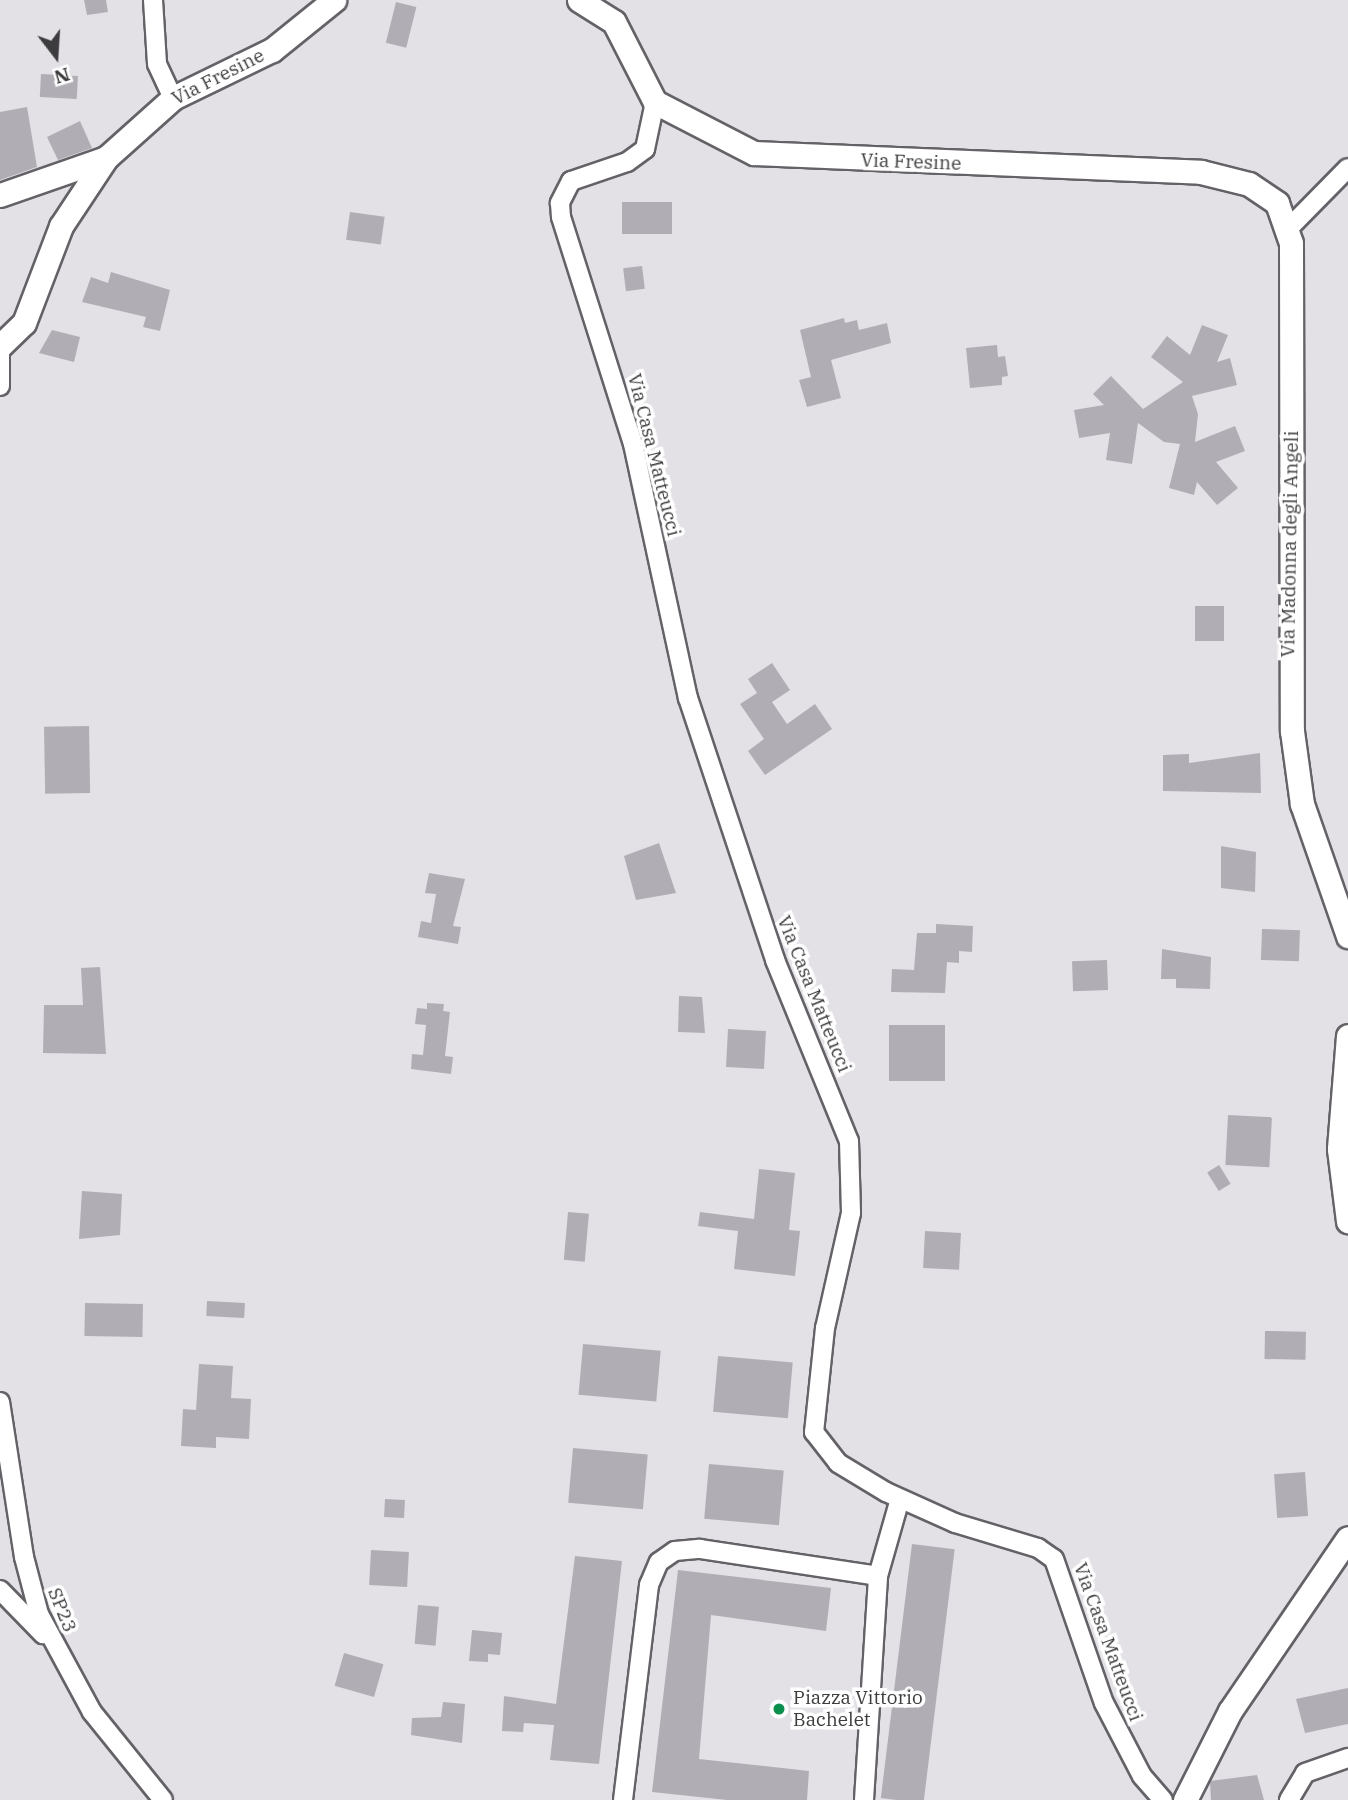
<!DOCTYPE html>
<style>
body{margin:0}
#map{position:relative;width:1348px;height:1800px;overflow:hidden;background:#e3e1e6;font-family:"IBM Plex Serif",serif}
div>[style]{position:absolute}
.building>*{inset:0;background:#b0aeb4;transform-origin:0 0}
.roads{filter:drop-shadow(2px 0 #646267) drop-shadow(-2px 0 #646267) drop-shadow(0 2px #646267) drop-shadow(0 -2px #646267)}
.minor>*{height:18px;margin:-9px;padding:0 9px;transform-origin:9px;border-radius:9px;background:#fff}
.tertiary>*{height:23px;margin:-11.5px;padding:0 11.5px;transform-origin:11.5px;border-radius:11.5px;background:#fff}
.dots>*{width:19px;height:19px;translate:-50% -50%;box-sizing:border-box;border:4px solid #fff;border-radius:50%}
span{translate:-50% -50%;white-space:nowrap;text-align:center;line-height:1.15;-webkit-text-stroke:7px #fff;paint-order:stroke}
.street-label{font-size:19px;color:#3c3b3d}
.poi-label{font-size:19px;color:#3c3b3d}
.left{translate:0 -50%;text-align:left}
.north{position:absolute;left:21px;top:21px;width:70px;height:70px;-webkit-text-stroke:5px #fff;paint-order:stroke;rotate:163deg;font-size:19px;font-weight:700;line-height:28px;text-align:center;color:#3c3b3d}
.north::after{content:'';display:block;margin:auto;width:24px;height:32px;background:#3c3b3d;clip-path:polygon(50% 0,100% 100%,50% 72%,0 100%)}
</style>
<div id="map">
<div class="building">
<i style="clip-path:polygon(84px 0,106px 0,108px 12px,87px 15px)"></i>
<i style="left:396px;top:2px;width:21px;height:42px;rotate:14deg"></i>
<i style="left:41px;top:74px;width:37px;height:23px;rotate:3deg"></i>
<i style="clip-path:polygon(27px 107px,37px 167px,0 180px,0 112px)"></i>
<i style="clip-path:polygon(80px 121px,92px 148px,58px 160px,47px 137px)"></i>
<i style="left:622px;top:202px;width:50px;height:32px"></i>
<i style="left:350px;top:212px;width:35px;height:28px;rotate:8deg"></i>
<i style="left:642px;top:266px;width:23px;height:19px;rotate:83deg"></i>
<i style="clip-path:polygon(111px 272px,170px 290px,160px 331px,143px 327px,146px 317px,82px 302px,91px 277px,108px 283px)"></i>
<i style="clip-path:polygon(844px 318px,845px 323px,857px 320px,859px 330px,887px 323px,891px 343px,831px 360px,841px 398px,807px 407px,799px 380px,811px 377px,800px 330px)"></i>
<i style="clip-path:polygon(1202px 325px,1228px 335px,1217px 362px,1230px 358px,1237px 385px,1192px 396px,1198px 414px,1195px 442px,1235px 426px,1245px 451px,1216px 462px,1238px 488px,1217px 505px,1197px 482px,1194px 495px,1169px 488px,1180px 444px,1164px 442px,1138px 423px,1132px 464px,1106px 460px,1110px 433px,1079px 438px,1074px 410px,1104px 405px,1093px 394px,1111px 376px,1143px 409px,1183px 382px,1151px 357px,1167px 336px,1190px 355px)"></i>
<i style="clip-path:polygon(52px 330px,80px 337px,74px 362px,39px 353px)"></i>
<i style="clip-path:polygon(997px 345px,998px 357px,1005px 356px,1008px 376px,1002px 377px,1002px 385px,970px 388px,966px 348px)"></i>
<i style="left:1195px;top:606px;width:29px;height:35px"></i>
<i style="clip-path:polygon(772px 663px,790px 690px,772px 702px,787px 724px,815px 704px,832px 729px,765px 775px,748px 751px,764px 739px,740px 704px,757px 693px,748px 679px)"></i>
<i style="left:89px;top:726px;width:67px;height:45px;rotate:89deg"></i>
<i style="clip-path:polygon(1260px 753px,1261px 793px,1163px 791px,1163px 755px,1189px 754px,1189px 763px)"></i>
<i style="clip-path:polygon(659px 843px,676px 893px,636px 900px,624px 856px)"></i>
<i style="clip-path:polygon(1221px 846px,1256px 852px,1255px 892px,1221px 888px)"></i>
<i style="clip-path:polygon(429px 873px,465px 879px,453px 926px,461px 927px,458px 944px,418px 937px,421px 921px,431px 923px,436px 894px,425px 893px)"></i>
<i style="clip-path:polygon(936px 924px,973px 926px,972px 952px,959px 951px,959px 963px,947px 962px,945px 993px,891px 992px,892px 969px,914px 970px,917px 933px,936px 933px)"></i>
<i style="left:1262px;top:929px;width:38px;height:31px;rotate:2deg"></i>
<i style="clip-path:polygon(1162px 949px,1211px 957px,1210px 989px,1176px 988px,1176px 979px,1161px 979px)"></i>
<i style="left:1107px;top:960px;width:30px;height:35px;rotate:88deg"></i>
<i style="clip-path:polygon(100px 967px,106px 1054px,43px 1053px,44px 1005px,83px 1005px,81px 968px)"></i>
<i style="clip-path:polygon(679px 996px,702px 997px,705px 1033px,678px 1032px)"></i>
<i style="clip-path:polygon(427px 1003px,444px 1004px,443px 1011px,450px 1012px,445px 1056px,453px 1057px,451px 1074px,411px 1069px,412px 1054px,423px 1055px,426px 1025px,415px 1024px,417px 1008px,427px 1009px)"></i>
<i style="left:889px;top:1025px;width:56px;height:56px"></i>
<i style="left:728px;top:1029px;width:38px;height:38px;rotate:3deg"></i>
<i style="left:1228px;top:1115px;width:44px;height:50px;rotate:3deg"></i>
<i style="left:1219px;top:1165px;width:22px;height:14px;rotate:58deg"></i>
<i style="clip-path:polygon(759px 1169px,795px 1173px,789px 1230px,800px 1231px,795px 1276px,734px 1269px,738px 1231px,698px 1226px,700px 1212px,754px 1219px)"></i>
<i style="clip-path:polygon(82px 1191px,122px 1194px,120px 1235px,79px 1239px)"></i>
<i style="left:568px;top:1212px;width:21px;height:48px;rotate:5deg"></i>
<i style="left:925px;top:1231px;width:36px;height:37px;rotate:3deg"></i>
<i style="left:207px;top:1301px;width:38px;height:15px;rotate:3deg"></i>
<i style="left:85px;top:1303px;width:58px;height:33px;rotate:1deg"></i>
<i style="left:1265px;top:1331px;width:41px;height:28px;rotate:1deg"></i>
<i style="left:583px;top:1344px;width:78px;height:51px;rotate:5deg"></i>
<i style="left:718px;top:1356px;width:75px;height:56px;rotate:5deg"></i>
<i style="clip-path:polygon(199px 1364px,233px 1366px,231px 1398px,251px 1399px,249px 1439px,216px 1437px,216px 1448px,181px 1446px,183px 1409px,196px 1410px)"></i>
<i style="left:573px;top:1448px;width:75px;height:55px;rotate:5deg"></i>
<i style="left:709px;top:1464px;width:75px;height:55px;rotate:5deg"></i>
<i style="left:1305px;top:1472px;width:44px;height:31px;rotate:86deg"></i>
<i style="left:385px;top:1499px;width:20px;height:18px;rotate:3deg"></i>
<i style="left:912px;top:1544px;width:43px;height:256px;rotate:7deg"></i>
<i style="left:371px;top:1550px;width:38px;height:35px;rotate:3deg"></i>
<i style="clip-path:polygon(575px 1556px,622px 1561px,599px 1764px,550px 1760px,554px 1725px,524px 1723px,523px 1732px,502px 1731px,504px 1696px,556px 1704px)"></i>
<i style="clip-path:polygon(678px 1570px,831px 1588px,826px 1631px,711px 1615px,699px 1759px,809px 1771px,807px 1800px,727px 1800px,652px 1792px)"></i>
<i style="left:418px;top:1605px;width:21px;height:39px;rotate:5deg"></i>
<i style="clip-path:polygon(472px 1630px,502px 1633px,500px 1655px,488px 1654px,488px 1662px,469px 1661px)"></i>
<i style="left:344px;top:1653px;width:41px;height:34px;rotate:16deg"></i>
<i style="clip-path:polygon(1348px 1688px,1348px 1724px,1305px 1733px,1296px 1699px)"></i>
<i style="clip-path:polygon(443px 1702px,465px 1704px,462px 1743px,411px 1735px,412px 1718px,441px 1717px)"></i>
<i style="clip-path:polygon(1257px 1775px,1264px 1800px,1211px 1800px,1210px 1781px)"></i>
</div>
<div class="roads">
<div class="minor">
<i style="left:153px;top:0;width:64px;rotate:86.4deg"></i>
<i style="left:157px;top:64px;width:38px;rotate:65deg"></i>
<i style="left:655px;top:102px;width:48px;rotate:102deg"></i>
<i style="left:645px;top:149px;width:22px;rotate:144deg"></i>
<i style="left:627px;top:162px;width:59px;rotate:161.3deg"></i>
<i style="left:571px;top:181px;width:25px;rotate:117deg"></i>
<i style="left:560px;top:203px;width:14px;rotate:86deg"></i>
<i style="left:561px;top:217px;width:238px;rotate:72.4deg"></i>
<i style="left:633px;top:444px;width:260px;rotate:77.8deg"></i>
<i style="left:688px;top:698px;width:276px;rotate:71.6deg"></i>
<i style="left:775px;top:960px;width:196px;rotate:67.8deg"></i>
<i style="left:849px;top:1141px;width:72px;rotate:88.4deg"></i>
<i style="left:851px;top:1213px;width:118px;rotate:102.7deg"></i>
<i style="left:825px;top:1328px;width:105px;rotate:96deg"></i>
<i style="left:814px;top:1432px;width:39px;rotate:52deg"></i>
<i style="left:838px;top:1463px;width:56px;rotate:31.1deg"></i>
<i style="left:886px;top:1492px;width:76px;rotate:24.2deg"></i>
<i style="left:955px;top:1523px;width:87px;rotate:16.8deg"></i>
<i style="left:1038px;top:1548px;width:19px;rotate:35deg"></i>
<i style="left:1054px;top:1559px;width:152px;rotate:70.9deg"></i>
<i style="left:1104px;top:1703px;width:82px;rotate:62.5deg"></i>
<i style="left:1142px;top:1776px;width:32px;rotate:49deg"></i>
<i style="left:1289px;top:228px;width:84px;rotate:-45.5deg"></i>
<i style="left:0;top:355px;width:31px;rotate:90deg"></i>
<i style="left:0;top:1402px;width:157px;rotate:81.2deg"></i>
<i style="left:24px;top:1557px;width:59px;rotate:75.3deg"></i>
<i style="left:39px;top:1614px;width:111px;rotate:61.6deg"></i>
<i style="left:92px;top:1712px;width:113px;rotate:51.1deg"></i>
<i style="left:0;top:1590px;width:62px;rotate:45.7deg"></i>
<i style="left:623px;top:1800px;width:217px;rotate:-83.1deg"></i>
<i style="left:649px;top:1585px;width:25px;rotate:-67deg"></i>
<i style="left:659px;top:1562px;width:19px;rotate:-35deg"></i>
<i style="left:675px;top:1551px;width:25px;rotate:-5deg"></i>
<i style="left:700px;top:1549px;width:180px;rotate:8.6deg"></i>
<i style="left:864px;top:1800px;width:224px;rotate:-86.4deg"></i>
<i style="left:878px;top:1576px;width:80px;rotate:-74.1deg"></i>
<i style="left:1289px;top:1800px;width:31px;rotate:-59deg"></i>
<i style="left:1305px;top:1773px;width:46px;rotate:-19.2deg"></i>
</div>
<div class="tertiary">
<i style="left:579px;top:0;width:41px;rotate:32.2deg"></i>
<i style="left:614px;top:22px;width:90px;rotate:62.9deg"></i>
<i style="left:655px;top:102px;width:111px;rotate:27.3deg"></i>
<i style="left:754px;top:153px;width:447px;rotate:2.4deg"></i>
<i style="left:1201px;top:172px;width:49px;rotate:14deg"></i>
<i style="left:1249px;top:184px;width:34px;rotate:34deg"></i>
<i style="left:1277px;top:203px;width:42px;rotate:70.7deg"></i>
<i style="left:1291px;top:243px;width:488px;rotate:89.9deg"></i>
<i style="left:1292px;top:731px;width:74px;rotate:82.2deg"></i>
<i style="left:1302px;top:804px;width:140px;rotate:70.8deg"></i>
<i style="left:0;top:195px;width:112px;rotate:-19.2deg"></i>
<i style="left:0;top:346px;width:33px;rotate:-44deg"></i>
<i style="left:24px;top:323px;width:104px;rotate:-69.1deg"></i>
<i style="left:61px;top:226px;width:82px;rotate:-56.5deg"></i>
<i style="left:106px;top:158px;width:90px;rotate:-41.8deg"></i>
<i style="left:173px;top:98px;width:110px;rotate:-25.9deg"></i>
<i style="left:272px;top:50px;width:80px;rotate:-38.9deg"></i>
<i style="left:1348px;top:1036px;width:113px;rotate:94.6deg"></i>
<i style="left:1339px;top:1149px;width:73px;rotate:82.9deg"></i>
<i style="left:1185px;top:1800px;width:100px;rotate:-63.2deg"></i>
<i style="left:1230px;top:1711px;width:209px;rotate:-55.7deg"></i>
</div>
</div>
<div class="dots">
<i style="left:779px;top:1709px;background:#0a8e4b"></i>
</div>
<div class="street-label">
<span style="left:218px;top:77px;rotate:-27deg">Via Fresine</span>
<span style="left:911px;top:162px;rotate:2deg">Via Fresine</span>
<span style="left:654px;top:455px;rotate:76deg">Via Casa Matteucci</span>
<span style="left:1290px;top:544px;rotate:-89deg">Via Madonna degli Angeli</span>
<span style="left:814px;top:994px;rotate:68deg">Via Casa Matteucci</span>
<span style="left:62px;top:1610px;rotate:68deg">SP23</span>
<span style="left:1108px;top:1642px;rotate:70deg">Via Casa Matteucci</span>
</div>
<div class="poi-label">
<span class="left" style="left:793px;top:1709px">Piazza Vittorio<br>Bachelet</span>
</div>
<div class="north">N</div>
</div>
